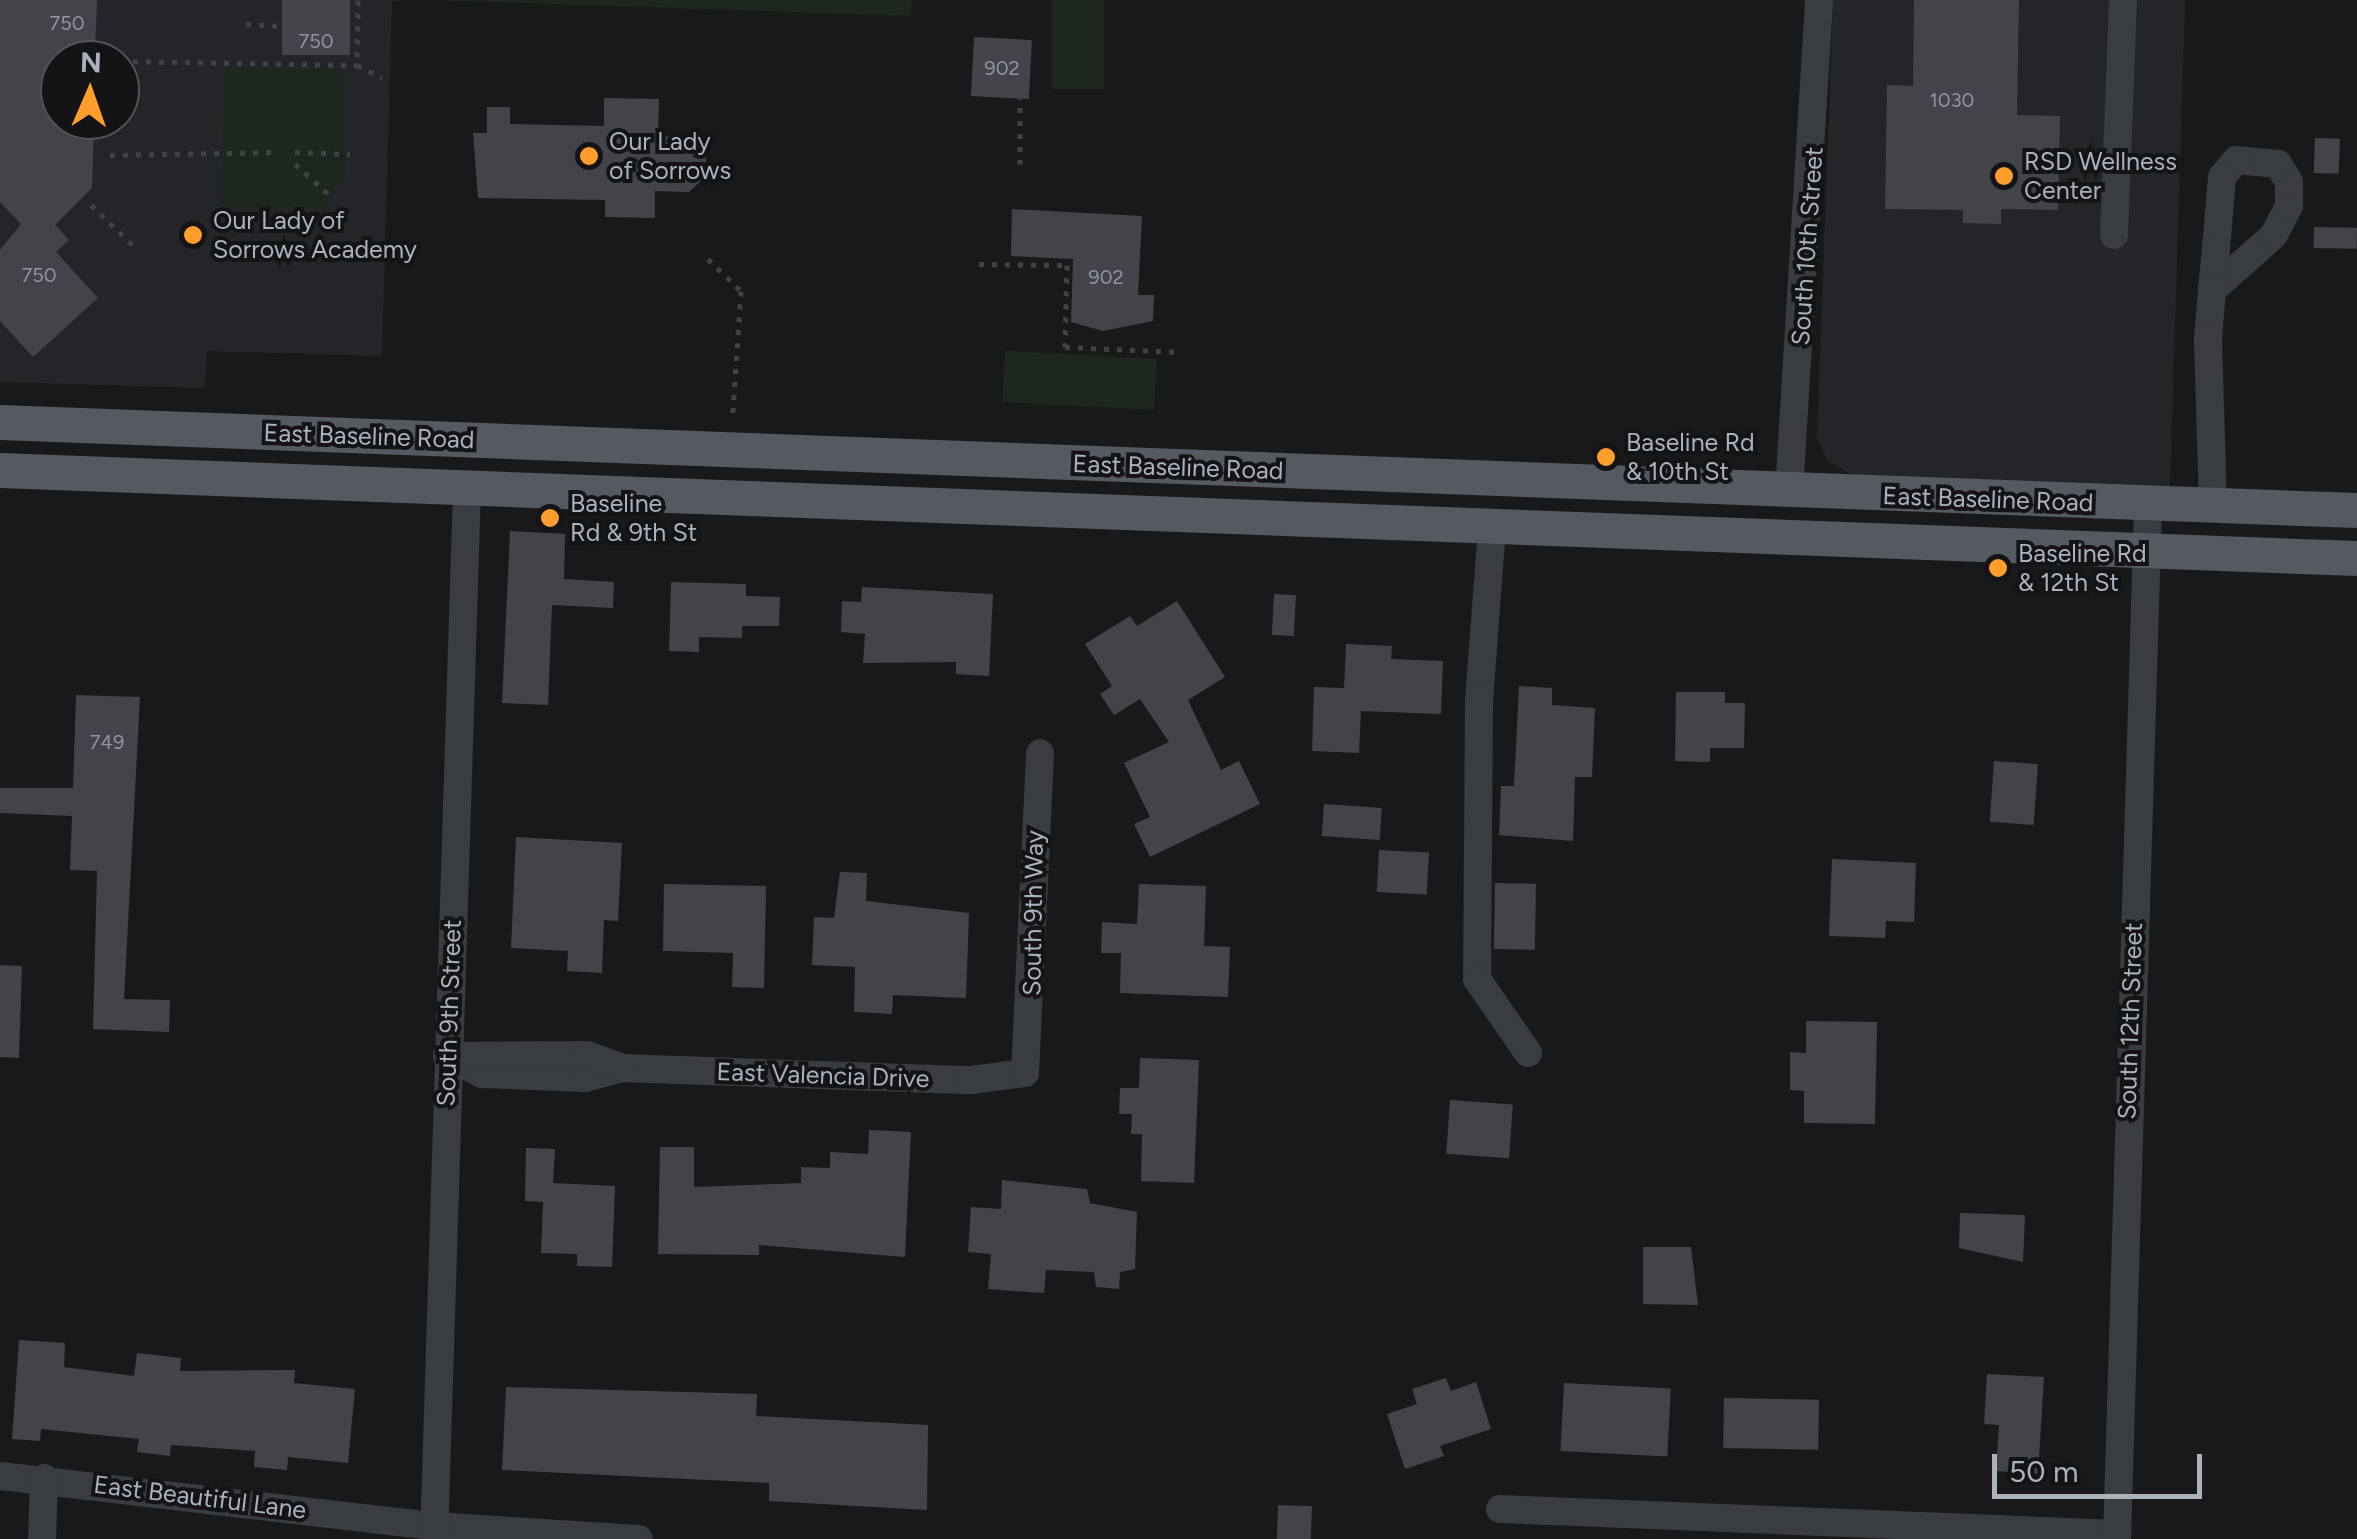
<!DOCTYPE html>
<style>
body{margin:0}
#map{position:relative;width:2357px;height:1539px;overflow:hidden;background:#19191c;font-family:Figtree,sans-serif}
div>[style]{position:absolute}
.built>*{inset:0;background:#252529}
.green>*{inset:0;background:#1e271e;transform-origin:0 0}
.building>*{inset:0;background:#434449;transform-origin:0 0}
.path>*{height:5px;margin-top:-2.5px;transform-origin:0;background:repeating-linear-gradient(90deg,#3f4348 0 5px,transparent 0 13px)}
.minor>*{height:28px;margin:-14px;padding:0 14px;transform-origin:14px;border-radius:14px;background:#393c41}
.major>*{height:35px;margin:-17.5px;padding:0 17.5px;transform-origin:17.5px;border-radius:17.5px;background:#555960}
.dots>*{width:28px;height:28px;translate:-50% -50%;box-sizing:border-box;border:5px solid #141417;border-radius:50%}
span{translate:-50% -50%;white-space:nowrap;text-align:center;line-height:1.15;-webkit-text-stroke:8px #141417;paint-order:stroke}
.number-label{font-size:20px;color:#90969f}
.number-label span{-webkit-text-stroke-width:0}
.poi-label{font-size:25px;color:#aab2bc}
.left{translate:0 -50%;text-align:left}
.street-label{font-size:25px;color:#aab2bc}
.north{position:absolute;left:40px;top:40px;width:100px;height:100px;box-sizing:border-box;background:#141417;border:2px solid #505359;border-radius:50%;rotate:2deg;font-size:28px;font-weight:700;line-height:40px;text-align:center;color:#aab2bc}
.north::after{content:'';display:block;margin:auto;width:35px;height:45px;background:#ff9d2d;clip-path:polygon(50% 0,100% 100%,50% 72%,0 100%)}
.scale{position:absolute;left:1992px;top:1454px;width:210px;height:45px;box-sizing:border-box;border:5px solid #aab2bc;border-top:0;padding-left:12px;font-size:30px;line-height:35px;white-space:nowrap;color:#aab2bc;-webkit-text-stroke:8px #141417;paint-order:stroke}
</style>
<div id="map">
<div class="built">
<i style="clip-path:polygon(evenodd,0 0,408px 0,392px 2px,382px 356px,207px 351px,205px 388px,0 382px,0 0,60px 60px,120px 60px,120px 120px,60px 120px,60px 60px)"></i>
<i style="clip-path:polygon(1833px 0,2185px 0,2170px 489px,1852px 475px,1828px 461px,1817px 439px)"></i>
</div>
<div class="green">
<i style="clip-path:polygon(431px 0,912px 0,910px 16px)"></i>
<i style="left:1052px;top:0;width:52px;height:89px"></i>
<i style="clip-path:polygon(225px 68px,340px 69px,346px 175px,326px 208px,220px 206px)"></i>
<i style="left:1005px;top:351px;width:152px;height:51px;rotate:3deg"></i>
</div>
<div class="building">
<i style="clip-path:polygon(0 0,97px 0,95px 53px,60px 52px,60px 120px,94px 120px,92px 188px,55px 225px,69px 240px,56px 252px,98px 298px,33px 357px,0 321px,0 250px,21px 224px,0 202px)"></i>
<i style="left:282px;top:0;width:68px;height:55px"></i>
<i style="clip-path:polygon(1914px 0,2019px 0,2017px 115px,2060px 116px,2058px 210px,2001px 209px,2001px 224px,1963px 223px,1963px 210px,1885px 209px,1887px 85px,1913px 86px)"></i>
<i style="left:974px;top:37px;width:58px;height:59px;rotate:3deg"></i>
<i style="clip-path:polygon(604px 98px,659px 99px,658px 136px,690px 137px,706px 149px,706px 176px,689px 192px,655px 191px,655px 218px,605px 217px,605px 200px,478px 198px,473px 133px,487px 133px,487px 107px,510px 107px,510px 124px,604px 126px)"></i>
<i style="left:2315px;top:138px;width:25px;height:35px;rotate:2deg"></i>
<i style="clip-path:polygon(1012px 209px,1142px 216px,1138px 295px,1154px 295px,1153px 321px,1103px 331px,1071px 322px,1073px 259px,1011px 256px)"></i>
<i style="left:2314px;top:227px;width:43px;height:21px;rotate:1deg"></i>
<i style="clip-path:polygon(510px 531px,565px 534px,564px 579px,614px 582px,613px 608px,552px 605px,548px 705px,502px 703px)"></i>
<i style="clip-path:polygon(671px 582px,746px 584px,746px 596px,780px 597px,779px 626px,742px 626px,742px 638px,699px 637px,699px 652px,669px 651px)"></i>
<i style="clip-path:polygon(862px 587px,993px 594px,989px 676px,956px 674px,956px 662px,863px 663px,865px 634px,841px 632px,842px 601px,861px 602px)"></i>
<i style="left:1274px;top:594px;width:22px;height:41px;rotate:3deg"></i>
<i style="clip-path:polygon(1177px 601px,1225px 677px,1188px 700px,1221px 770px,1239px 761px,1260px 804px,1150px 857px,1134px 824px,1150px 817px,1124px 763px,1169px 742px,1140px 699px,1114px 715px,1100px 694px,1112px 686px,1085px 644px,1130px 616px,1137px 626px)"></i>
<i style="clip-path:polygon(1346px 644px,1392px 646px,1391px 659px,1443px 661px,1441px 714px,1361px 711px,1359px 753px,1312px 751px,1314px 687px,1344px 688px)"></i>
<i style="clip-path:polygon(1519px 686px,1552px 688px,1552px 705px,1595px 708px,1592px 777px,1575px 777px,1573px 841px,1499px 835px,1501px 786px,1514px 786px)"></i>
<i style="clip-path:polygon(1676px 692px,1725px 692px,1725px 703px,1745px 703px,1744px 748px,1710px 748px,1710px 762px,1675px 761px)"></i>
<i style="clip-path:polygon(76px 695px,140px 697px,124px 999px,170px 1000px,169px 1032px,93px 1029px,97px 871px,70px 870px,72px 816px,0 813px,0 788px,73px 788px)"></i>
<i style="left:1994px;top:761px;width:44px;height:61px;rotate:4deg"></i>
<i style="left:1324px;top:804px;width:58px;height:32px;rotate:4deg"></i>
<i style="clip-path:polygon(516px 837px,622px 843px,618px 921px,604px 920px,602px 973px,567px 971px,568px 951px,511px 948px)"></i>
<i style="left:1379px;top:850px;width:50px;height:42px;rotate:3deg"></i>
<i style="clip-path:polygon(1832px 859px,1916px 863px,1914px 922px,1886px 921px,1885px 938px,1829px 936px)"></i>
<i style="clip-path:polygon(840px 872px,867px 873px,866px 901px,969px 913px,966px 998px,893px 995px,892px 1014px,854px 1012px,855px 967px,812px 965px,814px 917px,834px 918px)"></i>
<i style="left:1495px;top:883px;width:41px;height:66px;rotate:1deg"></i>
<i style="clip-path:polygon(664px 884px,766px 886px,764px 988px,732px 987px,733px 953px,663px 951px)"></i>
<i style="clip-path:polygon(1139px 884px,1206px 886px,1204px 946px,1230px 947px,1228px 997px,1120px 993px,1121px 953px,1101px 953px,1102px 922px,1137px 924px)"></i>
<i style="clip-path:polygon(0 965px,22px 966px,19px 1058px,0 1057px)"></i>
<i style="clip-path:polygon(1806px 1021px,1877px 1022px,1875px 1124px,1804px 1123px,1804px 1091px,1790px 1090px,1790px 1052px,1806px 1053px)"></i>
<i style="clip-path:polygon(1140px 1058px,1199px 1060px,1194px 1183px,1141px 1181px,1142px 1134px,1131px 1134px,1132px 1114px,1119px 1114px,1120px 1088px,1139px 1088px)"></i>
<i style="left:1450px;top:1100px;width:63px;height:54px;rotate:4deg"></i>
<i style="clip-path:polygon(869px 1130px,911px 1132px,905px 1257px,759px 1245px,759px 1255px,658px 1254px,660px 1147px,694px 1147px,694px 1187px,801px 1183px,801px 1167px,830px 1168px,830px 1152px,868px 1154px)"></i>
<i style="clip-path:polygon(526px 1148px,555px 1149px,553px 1183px,615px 1186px,612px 1267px,577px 1266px,577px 1254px,541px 1253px,543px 1202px,525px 1201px)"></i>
<i style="clip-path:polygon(1002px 1180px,1087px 1189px,1090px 1203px,1137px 1212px,1135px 1269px,1120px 1272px,1119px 1289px,1096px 1287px,1094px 1272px,1046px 1270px,1044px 1293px,988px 1289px,991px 1254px,968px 1252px,971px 1207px,1001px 1209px)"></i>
<i style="clip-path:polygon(1960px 1213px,2025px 1215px,2023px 1262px,1959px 1248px)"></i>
<i style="clip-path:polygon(1643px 1247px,1691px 1247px,1698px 1305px,1643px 1304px)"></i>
<i style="clip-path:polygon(19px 1340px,65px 1343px,64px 1367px,134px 1376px,137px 1353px,181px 1358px,180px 1371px,295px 1370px,294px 1383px,355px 1389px,348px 1463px,288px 1457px,287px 1470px,254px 1467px,255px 1451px,171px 1445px,170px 1456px,137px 1452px,139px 1439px,41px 1429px,40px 1441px,12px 1439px)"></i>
<i style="clip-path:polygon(1987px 1374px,2044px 1377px,2038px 1474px,1996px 1471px,1999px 1425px,1984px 1424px)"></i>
<i style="clip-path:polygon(1446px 1378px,1451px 1391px,1476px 1382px,1491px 1429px,1440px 1446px,1444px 1456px,1405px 1469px,1387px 1414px,1417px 1404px,1412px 1389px)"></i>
<i style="left:1564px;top:1383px;width:107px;height:68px;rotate:3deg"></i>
<i style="clip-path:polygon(506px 1387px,757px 1394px,756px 1416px,928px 1425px,927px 1510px,769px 1501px,769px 1483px,502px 1470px)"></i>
<i style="left:1724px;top:1398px;width:95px;height:50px;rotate:1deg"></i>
<i style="left:1278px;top:1505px;width:34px;height:34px;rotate:2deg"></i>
</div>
<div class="path">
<i style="left:358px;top:0;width:65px;rotate:90.9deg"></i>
<i style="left:357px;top:65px;width:28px;rotate:27deg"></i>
<i style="left:246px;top:24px;width:36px;rotate:3deg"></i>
<i style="left:120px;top:61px;width:237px;rotate:1deg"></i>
<i style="left:295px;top:152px;width:55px;rotate:2.1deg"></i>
<i style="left:110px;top:155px;width:165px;rotate:-1deg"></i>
<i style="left:295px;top:164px;width:52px;rotate:41.9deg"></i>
<i style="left:1020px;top:164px;width:66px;rotate:-90deg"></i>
<i style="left:91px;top:205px;width:59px;rotate:43.6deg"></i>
<i style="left:708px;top:259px;width:46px;rotate:44.1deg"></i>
<i style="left:741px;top:291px;width:122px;rotate:93.8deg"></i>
<i style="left:979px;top:264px;width:88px;rotate:0.7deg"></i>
<i style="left:1067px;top:265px;width:82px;rotate:91.4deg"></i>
<i style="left:1065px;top:347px;width:116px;rotate:2.5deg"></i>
</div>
<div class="minor">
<i style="left:2114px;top:235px;width:235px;rotate:-87.8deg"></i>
<i style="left:2212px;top:290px;width:83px;rotate:-41.6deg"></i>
<i style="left:2274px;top:235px;width:33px;rotate:-63deg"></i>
<i style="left:2289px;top:206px;width:24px;rotate:-90deg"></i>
<i style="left:2289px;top:182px;width:21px;rotate:-121deg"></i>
<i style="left:2278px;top:164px;width:42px;rotate:-174.6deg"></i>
<i style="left:2236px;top:160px;width:22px;rotate:129deg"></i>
<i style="left:2222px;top:177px;width:72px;rotate:94.8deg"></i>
<i style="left:2216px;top:249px;width:41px;rotate:95.6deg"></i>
<i style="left:2212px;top:290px;width:49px;rotate:94.7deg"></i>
<i style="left:2208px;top:339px;width:167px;rotate:88.3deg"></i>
<i style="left:1789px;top:492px;width:493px;rotate:-86.5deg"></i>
<i style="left:1492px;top:528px;width:172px;rotate:94.3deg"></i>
<i style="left:1479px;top:700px;width:279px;rotate:90.4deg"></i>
<i style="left:1477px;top:979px;width:90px;rotate:55.4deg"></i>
<i style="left:447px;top:1056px;width:39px;rotate:27deg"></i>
<i style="left:482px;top:1074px;width:103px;rotate:2.2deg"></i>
<i style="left:585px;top:1078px;width:38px;rotate:-15deg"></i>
<i style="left:622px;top:1068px;width:349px;rotate:2deg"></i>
<i style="left:971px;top:1080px;width:54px;rotate:-7.4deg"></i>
<i style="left:1025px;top:1073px;width:320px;rotate:-87.3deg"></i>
<i style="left:447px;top:1056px;width:140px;rotate:-0.4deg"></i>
<i style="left:587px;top:1055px;width:37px;rotate:20deg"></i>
<i style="left:0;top:1476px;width:437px;rotate:6.6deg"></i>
<i style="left:434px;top:1526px;width:205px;rotate:3.6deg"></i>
<i style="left:1500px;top:1509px;width:618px;rotate:2.32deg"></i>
<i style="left:42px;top:1539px;width:61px;rotate:-88.1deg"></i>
<i style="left:434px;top:1539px;width:1053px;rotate:-88.2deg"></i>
<i style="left:2117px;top:1539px;width:1035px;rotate:-88.28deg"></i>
</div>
<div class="major">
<i style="left:0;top:422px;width:2359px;rotate:2.14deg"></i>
<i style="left:0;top:470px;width:2359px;rotate:2.14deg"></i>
</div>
<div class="dots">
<i style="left:589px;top:156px;background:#ff9d2d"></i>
<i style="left:2004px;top:176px;background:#ff9d2d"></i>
<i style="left:193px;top:235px;background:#ff9d2d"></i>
<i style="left:1606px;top:457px;background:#ff9d2d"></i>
<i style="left:550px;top:518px;background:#ff9d2d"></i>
<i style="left:1998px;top:568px;background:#ff9d2d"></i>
</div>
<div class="number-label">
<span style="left:67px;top:23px">750</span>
<span style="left:316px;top:41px">750</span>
<span style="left:1002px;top:68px">902</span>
<span style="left:1952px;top:100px">1030</span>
<span style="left:39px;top:275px">750</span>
<span style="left:1106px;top:277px">902</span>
<span style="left:107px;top:742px">749</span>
</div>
<div class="poi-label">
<span class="left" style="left:609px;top:156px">Our Lady<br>of Sorrows</span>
<span class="left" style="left:2024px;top:176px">RSD Wellness<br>Center</span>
<span class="left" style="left:213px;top:235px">Our Lady of<br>Sorrows Academy</span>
<span class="left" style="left:1626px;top:457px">Baseline Rd<br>&amp; 10th St</span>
<span class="left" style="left:570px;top:518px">Baseline<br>Rd &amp; 9th St</span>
<span class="left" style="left:2018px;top:568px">Baseline Rd<br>&amp; 12th St</span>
</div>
<div class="street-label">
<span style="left:1807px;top:246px;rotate:-86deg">South 10th Street</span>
<span style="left:369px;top:436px;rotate:2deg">East Baseline Road</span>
<span style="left:1178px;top:467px;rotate:2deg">East Baseline Road</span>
<span style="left:1988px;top:499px;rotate:2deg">East Baseline Road</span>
<span style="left:1033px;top:913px;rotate:-89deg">South 9th Way</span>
<span style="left:449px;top:1013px;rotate:-88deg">South 9th Street</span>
<span style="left:2130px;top:1021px;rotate:-88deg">South 12th Street</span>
<span style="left:823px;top:1075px;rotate:2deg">East Valencia Drive</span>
<span style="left:200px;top:1497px;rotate:7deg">East Beautiful Lane</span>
</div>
<div class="north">N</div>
<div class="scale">50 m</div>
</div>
